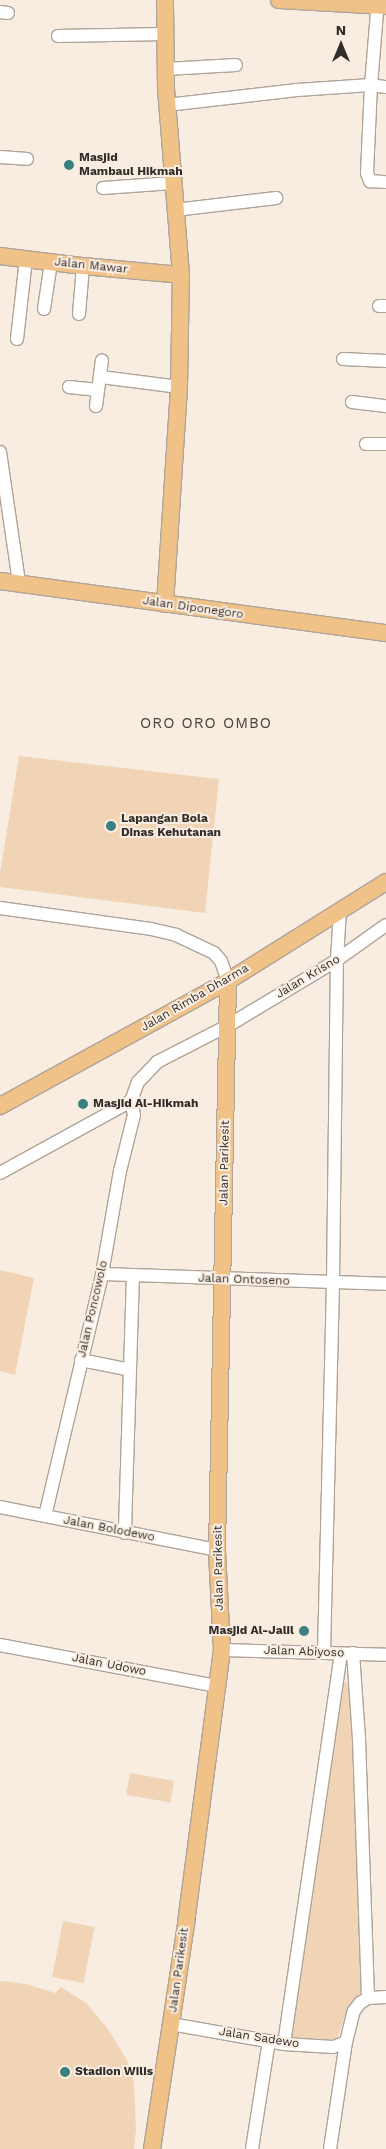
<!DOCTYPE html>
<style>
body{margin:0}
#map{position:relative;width:386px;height:2149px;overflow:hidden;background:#f9ede1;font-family:"Work Sans",sans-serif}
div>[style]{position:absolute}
.green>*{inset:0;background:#f1d4b6;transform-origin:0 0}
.roads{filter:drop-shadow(1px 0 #afa499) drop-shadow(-1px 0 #afa499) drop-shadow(0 1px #afa499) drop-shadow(0 -1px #afa499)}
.minor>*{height:12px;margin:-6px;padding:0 6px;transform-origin:6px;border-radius:6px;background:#fff}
.major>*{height:16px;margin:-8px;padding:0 8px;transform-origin:8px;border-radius:8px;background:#f0c288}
.dots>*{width:14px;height:14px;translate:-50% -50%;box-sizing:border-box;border:2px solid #f9ede1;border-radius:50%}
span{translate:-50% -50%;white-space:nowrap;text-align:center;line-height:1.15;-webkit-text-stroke:4px #f9ede1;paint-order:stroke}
.poi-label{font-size:12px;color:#322d29;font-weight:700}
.left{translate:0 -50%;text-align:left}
.right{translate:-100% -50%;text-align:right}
.street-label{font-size:12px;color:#322d29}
.quarter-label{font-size:15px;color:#4e443a;letter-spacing:1px}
.north{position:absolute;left:316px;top:20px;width:50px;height:50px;-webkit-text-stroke:4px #f9ede1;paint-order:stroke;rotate:0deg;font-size:14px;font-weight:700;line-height:20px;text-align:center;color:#322d29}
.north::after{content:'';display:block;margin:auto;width:18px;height:22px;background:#322d29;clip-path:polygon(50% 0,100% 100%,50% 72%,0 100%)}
</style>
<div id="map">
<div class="green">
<i style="clip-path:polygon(19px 756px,219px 779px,205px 913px,0 887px,0 874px)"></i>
<i style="clip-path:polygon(0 1270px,34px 1278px,15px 1375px,0 1371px)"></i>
<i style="clip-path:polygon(340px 1682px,351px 1682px,357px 1769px,361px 1992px,348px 2007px,337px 2039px,290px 2039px)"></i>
<i style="left:130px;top:1773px;width:45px;height:22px;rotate:10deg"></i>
<i style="left:63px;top:1921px;width:32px;height:57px;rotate:11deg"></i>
<i style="clip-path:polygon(0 1981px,26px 1984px,55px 1993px,61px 1987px,86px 2003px,108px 2029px,127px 2060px,134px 2083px,136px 2129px,134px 2149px,0 2149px)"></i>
</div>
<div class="roads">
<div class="minor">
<i style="left:378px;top:0;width:85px;rotate:94.7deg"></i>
<i style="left:371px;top:85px;width:88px;rotate:92.6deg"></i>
<i style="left:367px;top:173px;width:9px;rotate:69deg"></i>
<i style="left:370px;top:181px;width:16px;rotate:4deg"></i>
<i style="left:0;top:12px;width:8px;rotate:7deg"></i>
<i style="left:58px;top:36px;width:107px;rotate:-1.1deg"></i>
<i style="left:166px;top:69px;width:70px;rotate:-3.3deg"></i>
<i style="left:167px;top:105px;width:131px;rotate:-6.6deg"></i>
<i style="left:297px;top:90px;width:74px;rotate:-3.9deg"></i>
<i style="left:371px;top:85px;width:15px;rotate:8deg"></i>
<i style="left:0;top:157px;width:27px;rotate:4deg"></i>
<i style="left:103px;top:188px;width:70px;rotate:-4.1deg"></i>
<i style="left:175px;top:210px;width:102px;rotate:-6.8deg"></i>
<i style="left:379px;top:306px;width:7px"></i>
<i style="left:44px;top:309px;width:48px;rotate:-81.5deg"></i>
<i style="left:79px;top:314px;width:48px;rotate:-85.2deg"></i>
<i style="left:17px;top:339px;width:81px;rotate:-83.6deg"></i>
<i style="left:343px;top:359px;width:43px;rotate:2.7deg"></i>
<i style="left:101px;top:377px;width:79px;rotate:7.3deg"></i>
<i style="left:69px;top:387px;width:29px;rotate:6deg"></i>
<i style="left:352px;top:402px;width:34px;rotate:7deg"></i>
<i style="left:96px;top:406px;width:46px;rotate:-82.6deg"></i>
<i style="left:366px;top:444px;width:20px"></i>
<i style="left:0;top:452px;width:132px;rotate:81.7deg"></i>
<i style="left:0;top:908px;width:152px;rotate:7.9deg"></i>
<i style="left:151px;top:929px;width:26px;rotate:13deg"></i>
<i style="left:176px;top:935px;width:42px;rotate:25.3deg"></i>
<i style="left:214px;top:953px;width:11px;rotate:49deg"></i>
<i style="left:221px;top:961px;width:21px;rotate:71deg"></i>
<i style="left:0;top:1173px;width:149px;rotate:-28.8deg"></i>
<i style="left:131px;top:1101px;width:20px;rotate:-70deg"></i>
<i style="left:138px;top:1082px;width:28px;rotate:-46deg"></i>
<i style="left:157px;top:1062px;width:81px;rotate:-27.2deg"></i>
<i style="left:229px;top:1025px;width:126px;rotate:-31deg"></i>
<i style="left:337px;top:960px;width:60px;rotate:-35.5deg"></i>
<i style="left:102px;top:1274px;width:284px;rotate:2deg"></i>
<i style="left:81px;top:1360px;width:50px;rotate:11.5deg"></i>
<i style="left:130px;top:1370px;width:163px;rotate:91.8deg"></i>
<i style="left:130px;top:1370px;width:94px;rotate:-88.2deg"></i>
<i style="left:0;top:1507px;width:221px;rotate:11.2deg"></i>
<i style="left:45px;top:1516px;width:249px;rotate:-76.7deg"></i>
<i style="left:102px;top:1274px;width:105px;rotate:-80.1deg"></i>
<i style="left:120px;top:1171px;width:58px;rotate:-76deg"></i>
<i style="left:134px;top:1115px;width:14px;rotate:-102deg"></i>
<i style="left:0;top:1645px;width:221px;rotate:10.7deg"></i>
<i style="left:222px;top:1650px;width:164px;rotate:1.7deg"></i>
<i style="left:324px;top:1652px;width:370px;rotate:-88.6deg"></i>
<i style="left:333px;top:1282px;width:322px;rotate:-89.3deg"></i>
<i style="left:337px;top:960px;width:50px;rotate:-86.6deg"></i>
<i style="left:353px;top:1653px;width:86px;rotate:86deg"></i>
<i style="left:359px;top:1739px;width:259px;rotate:88deg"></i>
<i style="left:171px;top:2024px;width:115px;rotate:10deg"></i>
<i style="left:284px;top:2044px;width:49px;rotate:3.5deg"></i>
<i style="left:333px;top:2047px;width:14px;rotate:-21deg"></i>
<i style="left:284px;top:2044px;width:394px;rotate:-81.7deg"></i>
<i style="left:252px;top:2149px;width:109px;rotate:-81.1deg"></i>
<i style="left:330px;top:2149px;width:108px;rotate:-81.5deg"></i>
<i style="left:346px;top:2042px;width:32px;rotate:-76deg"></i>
<i style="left:354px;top:2011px;width:10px;rotate:-53deg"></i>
<i style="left:360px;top:2003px;width:9px;rotate:-32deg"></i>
<i style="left:368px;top:1998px;width:18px;rotate:-3deg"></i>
</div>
<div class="major">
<i style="left:279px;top:0;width:107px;rotate:3.2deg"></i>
<i style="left:0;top:256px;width:84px;rotate:6.9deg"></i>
<i style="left:83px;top:266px;width:98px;rotate:5.2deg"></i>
<i style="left:0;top:581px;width:389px;rotate:7.7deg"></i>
<i style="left:165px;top:604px;width:217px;rotate:-86.3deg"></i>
<i style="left:179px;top:387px;width:112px;rotate:-89deg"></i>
<i style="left:181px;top:275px;width:189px;rotate:-94.6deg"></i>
<i style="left:166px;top:87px;width:87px;rotate:-90.7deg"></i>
<i style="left:0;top:1106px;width:260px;rotate:-28.7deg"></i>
<i style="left:228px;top:981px;width:186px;rotate:-32.1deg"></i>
<i style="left:152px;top:2149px;width:229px;rotate:-81.4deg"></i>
<i style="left:186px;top:1923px;width:275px;rotate:-82.5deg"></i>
<i style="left:222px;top:1650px;width:100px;rotate:-92.9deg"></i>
<i style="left:217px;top:1550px;width:569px;rotate:-88.89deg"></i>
</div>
</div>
<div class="dots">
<i style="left:69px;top:165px;background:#398181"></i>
<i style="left:111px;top:826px;background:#398181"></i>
<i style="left:83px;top:1104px;background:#398181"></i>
<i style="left:304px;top:1631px;background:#398181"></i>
<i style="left:65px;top:2072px;background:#398181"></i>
</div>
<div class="poi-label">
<span class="left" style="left:79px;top:165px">Masjid<br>Mambaul Hikmah</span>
<span class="left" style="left:121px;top:826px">Lapangan Bola<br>Dinas Kehutanan</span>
<span class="left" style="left:93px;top:1104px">Masjid Al-Hikmah</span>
<span class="right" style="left:294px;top:1631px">Masjid Al-Jalil</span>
<span class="left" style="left:75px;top:2072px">Stadion Wilis</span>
</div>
<div class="street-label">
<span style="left:91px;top:266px;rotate:6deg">Jalan Mawar</span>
<span style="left:193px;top:608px;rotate:8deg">Jalan Diponegoro</span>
<span style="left:308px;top:977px;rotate:-31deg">Jalan Krisno</span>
<span style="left:195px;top:998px;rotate:-30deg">Jalan Rimba Dharma</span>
<span style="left:225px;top:1163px;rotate:-89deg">Jalan Parikesit</span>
<span style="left:244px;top:1280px;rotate:2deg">Jalan Ontoseno</span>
<span style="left:93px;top:1309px;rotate:-77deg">Jalan Poncowolo</span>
<span style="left:109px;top:1529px;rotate:11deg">Jalan Bolodewo</span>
<span style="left:219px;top:1568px;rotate:-91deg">Jalan Parikesit</span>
<span style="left:304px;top:1652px;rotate:2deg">Jalan Abiyoso</span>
<span style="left:109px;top:1665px;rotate:11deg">Jalan Udowo</span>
<span style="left:179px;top:1970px;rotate:-82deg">Jalan Parikesit</span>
<span style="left:259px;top:2038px;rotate:9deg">Jalan Sadewo</span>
</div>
<div class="quarter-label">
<span style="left:206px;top:724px">ORO ORO OMBO</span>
</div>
<div class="north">N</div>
</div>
